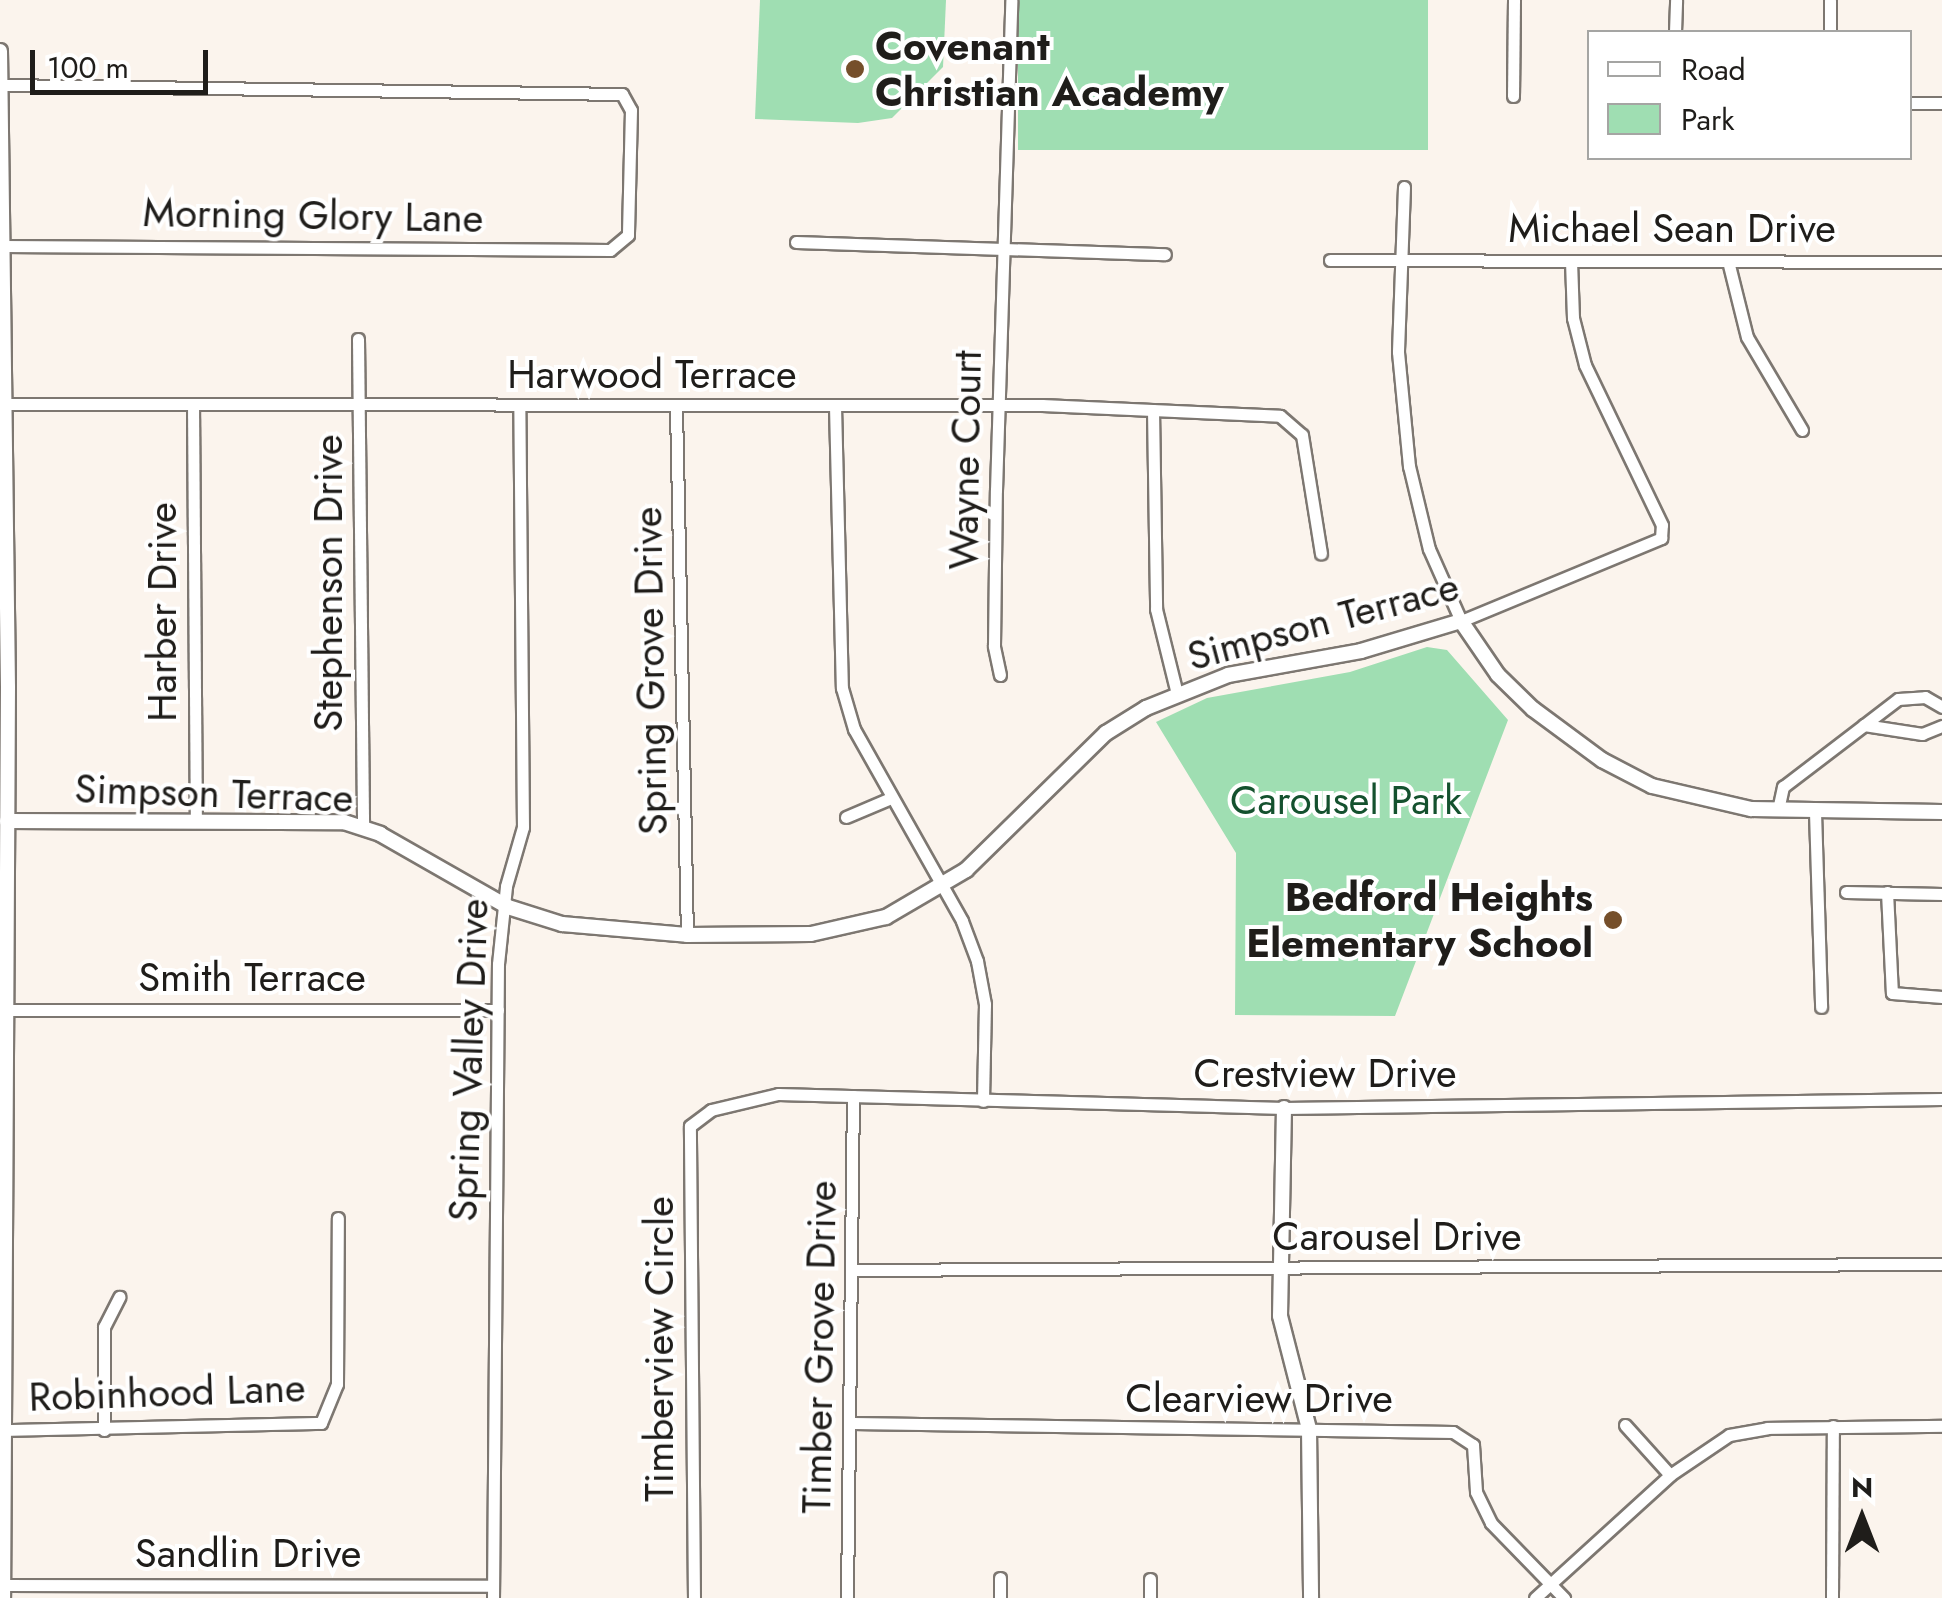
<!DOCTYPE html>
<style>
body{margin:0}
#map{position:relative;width:1942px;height:1598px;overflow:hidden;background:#fbf4ed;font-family:Jost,sans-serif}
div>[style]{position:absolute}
.green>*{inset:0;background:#9fdeb2;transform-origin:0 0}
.roads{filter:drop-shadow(2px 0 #7d7771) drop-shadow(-2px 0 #7d7771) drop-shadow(0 2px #7d7771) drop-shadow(0 -2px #7d7771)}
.minor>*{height:11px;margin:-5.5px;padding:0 5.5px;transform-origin:5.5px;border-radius:5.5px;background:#fff}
.tertiary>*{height:14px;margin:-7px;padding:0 7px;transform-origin:7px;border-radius:7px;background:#fff}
.dots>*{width:28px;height:28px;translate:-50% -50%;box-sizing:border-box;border:5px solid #fff;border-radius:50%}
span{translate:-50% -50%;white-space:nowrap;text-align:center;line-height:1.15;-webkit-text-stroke:8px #fff;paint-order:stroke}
.poi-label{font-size:40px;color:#1f1d1a;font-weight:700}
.left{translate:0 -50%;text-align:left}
.right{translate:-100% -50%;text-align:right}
.street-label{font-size:40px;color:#1f1d1a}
.park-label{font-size:40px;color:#14512e}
.legend{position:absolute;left:1587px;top:30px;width:325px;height:130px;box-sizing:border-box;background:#fff;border:2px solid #a5a5a3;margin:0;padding:12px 18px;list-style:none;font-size:30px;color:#1f1d1a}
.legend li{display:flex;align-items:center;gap:20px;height:50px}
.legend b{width:50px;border:2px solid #a5a5a3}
.north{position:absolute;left:1812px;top:1468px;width:100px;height:100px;-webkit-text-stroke:8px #fff;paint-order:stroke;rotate:0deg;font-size:28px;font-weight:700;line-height:40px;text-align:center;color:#1f1d1a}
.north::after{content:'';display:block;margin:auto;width:35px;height:45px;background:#1f1d1a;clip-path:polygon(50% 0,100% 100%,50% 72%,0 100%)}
.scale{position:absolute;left:30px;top:50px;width:178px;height:45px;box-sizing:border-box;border:5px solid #1f1d1a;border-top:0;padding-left:12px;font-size:30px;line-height:35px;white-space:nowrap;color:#1f1d1a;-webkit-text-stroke:8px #fff;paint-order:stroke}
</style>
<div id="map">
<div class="green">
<i style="clip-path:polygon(760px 0,946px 0,943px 67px,892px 118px,858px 123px,755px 119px)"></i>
<i style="left:1018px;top:0;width:410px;height:150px"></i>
<i style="clip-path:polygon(1427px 647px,1447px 650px,1508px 720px,1395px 1016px,1235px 1015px,1236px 853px,1156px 722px,1207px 698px,1350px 672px)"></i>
</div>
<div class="roads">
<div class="minor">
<i style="left:1675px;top:32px;width:32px;rotate:-88deg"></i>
<i style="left:1830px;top:32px;width:32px;rotate:-90deg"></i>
<i style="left:1px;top:85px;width:621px;rotate:0.83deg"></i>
<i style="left:622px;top:94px;width:18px;rotate:61deg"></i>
<i style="left:631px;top:110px;width:125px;rotate:91.4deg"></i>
<i style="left:628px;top:235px;width:23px;rotate:140deg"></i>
<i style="left:610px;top:250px;width:607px;rotate:-179.62deg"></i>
<i style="left:1513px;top:96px;width:96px;rotate:-89.4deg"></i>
<i style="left:1910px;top:103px;width:32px"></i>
<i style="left:1404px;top:187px;width:165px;rotate:92.1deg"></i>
<i style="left:1398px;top:352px;width:115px;rotate:84.5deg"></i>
<i style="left:1409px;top:466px;width:85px;rotate:76.5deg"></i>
<i style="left:1429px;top:549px;width:79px;rotate:66deg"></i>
<i style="left:1461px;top:621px;width:217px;rotate:-22.5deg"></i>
<i style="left:1661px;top:538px;width:13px;rotate:-86deg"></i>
<i style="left:1662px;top:525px;width:178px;rotate:-115.7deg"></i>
<i style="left:1585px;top:365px;width:49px;rotate:-104.3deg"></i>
<i style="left:1573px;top:318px;width:57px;rotate:-92deg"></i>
<i style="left:796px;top:242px;width:369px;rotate:1.9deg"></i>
<i style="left:1330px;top:260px;width:612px;rotate:0.19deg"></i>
<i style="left:1728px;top:261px;width:78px;rotate:76deg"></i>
<i style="left:1747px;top:337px;width:108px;rotate:59.4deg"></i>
<i style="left:358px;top:339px;width:488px;rotate:89.4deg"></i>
<i style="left:5px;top:404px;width:1037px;rotate:0.06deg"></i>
<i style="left:1042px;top:405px;width:238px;rotate:2.6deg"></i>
<i style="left:1280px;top:416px;width:29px;rotate:41deg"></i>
<i style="left:1302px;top:435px;width:120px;rotate:80.9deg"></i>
<i style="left:193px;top:404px;width:416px;rotate:89.6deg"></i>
<i style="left:835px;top:406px;width:282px;rotate:88.6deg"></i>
<i style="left:842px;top:688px;width:43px;rotate:73.7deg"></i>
<i style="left:854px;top:729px;width:220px;rotate:60.6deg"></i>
<i style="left:962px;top:921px;width:43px;rotate:69.4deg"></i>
<i style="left:977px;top:961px;width:44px;rotate:79.5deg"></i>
<i style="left:985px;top:1004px;width:97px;rotate:91.2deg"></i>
<i style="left:676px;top:407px;width:528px;rotate:88.81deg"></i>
<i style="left:1153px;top:410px;width:199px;rotate:89.1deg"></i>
<i style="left:1156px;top:609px;width:88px;rotate:76.1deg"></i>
<i style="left:1000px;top:675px;width:30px;rotate:-102deg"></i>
<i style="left:994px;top:646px;width:156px;rotate:-89.3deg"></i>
<i style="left:996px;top:490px;width:490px;rotate:-88.2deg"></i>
<i style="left:1864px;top:725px;width:43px;rotate:-37.4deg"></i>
<i style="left:1898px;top:699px;width:27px;rotate:-4deg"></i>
<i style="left:1925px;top:697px;width:20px;rotate:30deg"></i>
<i style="left:1778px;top:810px;width:24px;rotate:-78deg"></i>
<i style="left:1783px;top:787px;width:102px;rotate:-37.4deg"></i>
<i style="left:1864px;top:725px;width:59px;rotate:8.8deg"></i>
<i style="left:1922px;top:734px;width:22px;rotate:-22deg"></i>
<i style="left:1815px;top:812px;width:195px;rotate:88.2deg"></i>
<i style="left:846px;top:817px;width:49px;rotate:-22.9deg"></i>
<i style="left:1846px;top:892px;width:96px;rotate:1.2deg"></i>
<i style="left:1887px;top:892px;width:101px;rotate:87.2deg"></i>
<i style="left:1892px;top:993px;width:50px;rotate:4.6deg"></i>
<i style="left:7px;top:1010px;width:491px"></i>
<i style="left:853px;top:1270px;width:1089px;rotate:-0.32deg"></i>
<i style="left:853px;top:1423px;width:600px;rotate:0.86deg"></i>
<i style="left:1453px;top:1432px;width:24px;rotate:33deg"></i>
<i style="left:1473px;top:1445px;width:47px;rotate:86.3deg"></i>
<i style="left:1476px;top:1492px;width:34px;rotate:64deg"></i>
<i style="left:1491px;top:1523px;width:105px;rotate:45.8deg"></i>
<i style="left:1625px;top:1425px;width:67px;rotate:48deg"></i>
<i style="left:6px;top:1430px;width:315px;rotate:-1.3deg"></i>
<i style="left:321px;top:1423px;width:42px;rotate:-67.7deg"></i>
<i style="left:337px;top:1384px;width:166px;rotate:-89.7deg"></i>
<i style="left:104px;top:1430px;width:103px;rotate:-90deg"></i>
<i style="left:104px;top:1327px;width:34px;rotate:-63deg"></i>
<i style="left:1000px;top:1578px;width:20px;rotate:90deg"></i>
<i style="left:1150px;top:1579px;width:19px;rotate:90deg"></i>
<i style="left:3px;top:1585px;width:490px;rotate:0.1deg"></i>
<i style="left:493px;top:1598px;width:634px;rotate:-89.55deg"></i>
<i style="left:498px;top:964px;width:78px;rotate:-84.1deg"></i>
<i style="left:506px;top:886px;width:61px;rotate:-73.9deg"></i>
<i style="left:523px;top:827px;width:420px;rotate:-90.5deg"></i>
<i style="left:694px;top:1598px;width:472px;rotate:-90.5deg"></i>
<i style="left:690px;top:1126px;width:26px;rotate:-37deg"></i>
<i style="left:711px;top:1110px;width:69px;rotate:-13.4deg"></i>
<i style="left:778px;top:1094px;width:506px;rotate:1.58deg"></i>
<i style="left:1284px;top:1108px;width:658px;rotate:-0.78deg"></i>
<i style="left:847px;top:1598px;width:502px;rotate:-89.32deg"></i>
<i style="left:1535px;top:1598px;width:183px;rotate:-42.3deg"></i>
<i style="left:1670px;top:1475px;width:71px;rotate:-34.1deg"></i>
<i style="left:1729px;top:1435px;width:39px;rotate:-10deg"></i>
<i style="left:1767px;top:1428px;width:175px;rotate:-0.7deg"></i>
<i style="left:1832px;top:1598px;width:172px;rotate:-89.7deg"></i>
</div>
<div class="tertiary">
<i style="left:0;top:51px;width:636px;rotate:89.28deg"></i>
<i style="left:8px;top:687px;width:911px;rotate:90.31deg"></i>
<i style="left:7px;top:821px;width:337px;rotate:0.2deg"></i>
<i style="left:344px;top:822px;width:38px;rotate:18deg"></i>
<i style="left:380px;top:834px;width:147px;rotate:29.7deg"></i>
<i style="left:508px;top:907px;width:57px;rotate:17.5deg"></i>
<i style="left:562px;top:924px;width:125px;rotate:5deg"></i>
<i style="left:687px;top:935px;width:124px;rotate:-0.5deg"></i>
<i style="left:811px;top:934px;width:77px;rotate:-12.8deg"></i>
<i style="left:886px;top:917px;width:93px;rotate:-30.4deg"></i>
<i style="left:966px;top:870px;width:196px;rotate:-44.4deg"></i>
<i style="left:1106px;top:733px;width:47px;rotate:-32deg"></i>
<i style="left:1146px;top:708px;width:88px;rotate:-21.9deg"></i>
<i style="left:1228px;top:675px;width:135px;rotate:-10.2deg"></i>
<i style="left:1361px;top:651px;width:104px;rotate:-16.7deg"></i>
<i style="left:1461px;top:621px;width:65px;rotate:55.6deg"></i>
<i style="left:1498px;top:675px;width:49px;rotate:44.2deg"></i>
<i style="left:1533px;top:709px;width:86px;rotate:36.5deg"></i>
<i style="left:1602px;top:760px;width:56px;rotate:27.5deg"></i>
<i style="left:1652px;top:786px;width:102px;rotate:13.1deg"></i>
<i style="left:1751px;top:809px;width:191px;rotate:0.9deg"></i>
<i style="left:1284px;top:1108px;width:208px;rotate:91.1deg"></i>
<i style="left:1280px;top:1316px;width:117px;rotate:75.6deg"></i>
<i style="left:1309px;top:1429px;width:169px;rotate:89.3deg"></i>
</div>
</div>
<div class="dots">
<i style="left:855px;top:69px;background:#754f2b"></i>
<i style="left:1613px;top:920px;background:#754f2b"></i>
</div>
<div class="poi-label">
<span class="left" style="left:875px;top:69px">Covenant<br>Christian Academy</span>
<span class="right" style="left:1593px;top:920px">Bedford Heights<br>Elementary School</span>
</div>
<div class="street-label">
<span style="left:313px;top:215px;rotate:1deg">Morning Glory Lane</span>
<span style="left:1672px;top:228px">Michael Sean Drive</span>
<span style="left:652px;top:374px">Harwood Terrace</span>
<span style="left:965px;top:460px;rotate:-89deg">Wayne Court</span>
<span style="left:328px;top:583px;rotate:-90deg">Stephenson Drive</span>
<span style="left:162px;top:612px;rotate:-90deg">Harber Drive</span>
<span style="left:1323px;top:621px;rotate:-15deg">Simpson Terrace</span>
<span style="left:650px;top:671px;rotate:-91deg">Spring Grove Drive</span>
<span style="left:214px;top:793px;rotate:2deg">Simpson Terrace</span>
<span style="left:252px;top:977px">Smith Terrace</span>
<span style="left:468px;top:1060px;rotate:-88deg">Spring Valley Drive</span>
<span style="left:1325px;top:1073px">Crestview Drive</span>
<span style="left:1397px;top:1236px">Carousel Drive</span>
<span style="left:819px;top:1347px;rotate:-89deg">Timber Grove Drive</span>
<span style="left:659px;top:1349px;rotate:-90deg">Timberview Circle</span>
<span style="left:167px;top:1392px;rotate:-2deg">Robinhood Lane</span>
<span style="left:1259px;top:1398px">Clearview Drive</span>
<span style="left:248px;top:1553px">Sandlin Drive</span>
</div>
<div class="park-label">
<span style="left:1346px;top:800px">Carousel Park</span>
</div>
<ul class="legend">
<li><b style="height:12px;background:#fff"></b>Road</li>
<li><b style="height:28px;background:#9fdeb2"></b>Park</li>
</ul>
<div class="north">N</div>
<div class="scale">100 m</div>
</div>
